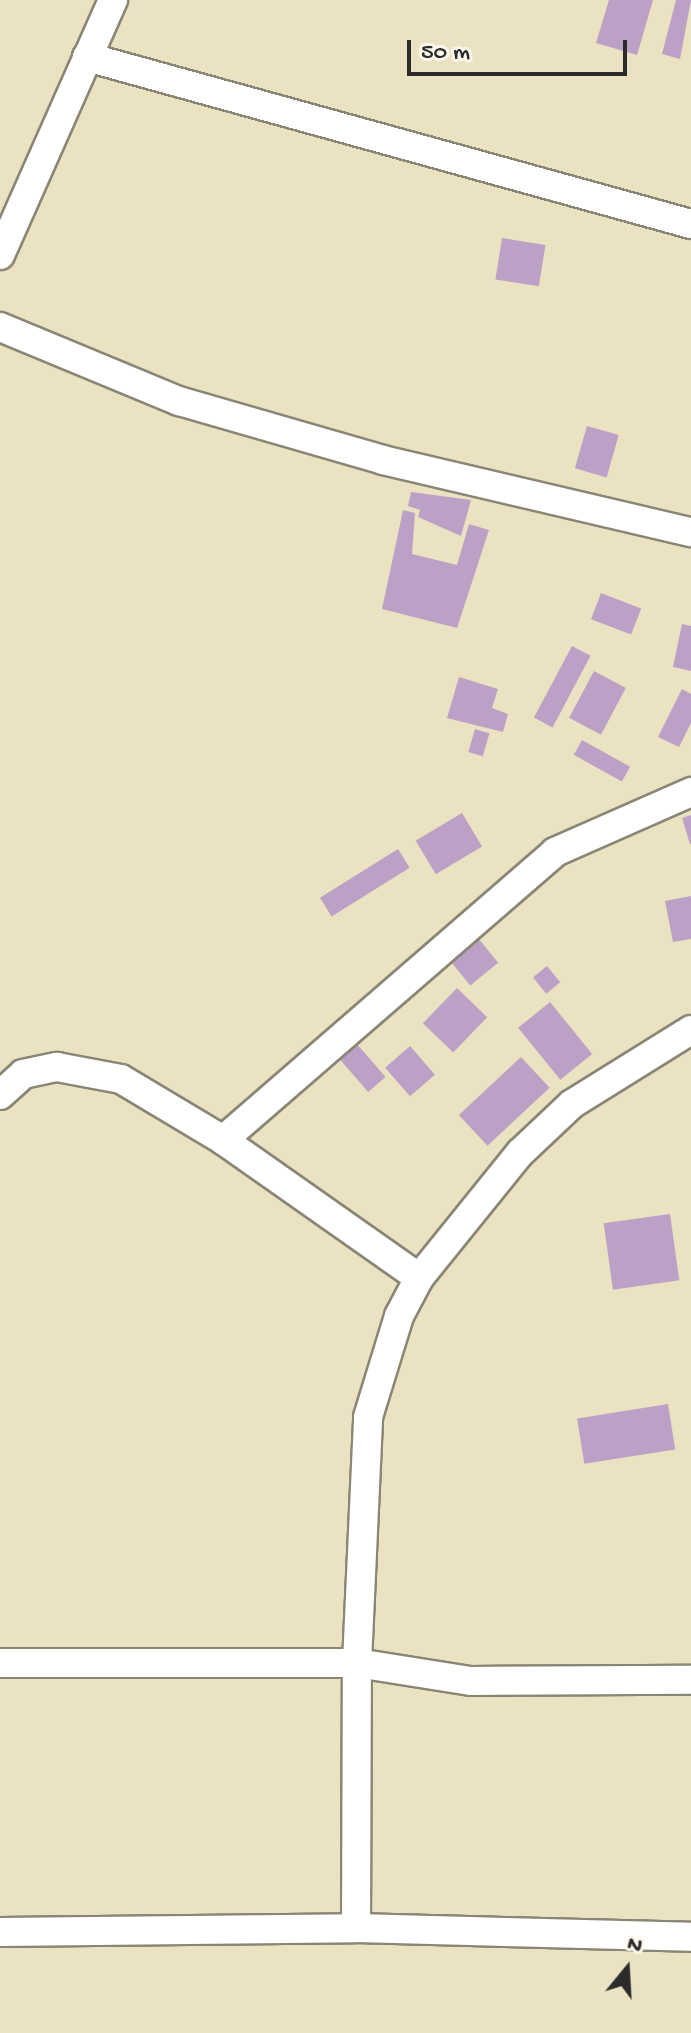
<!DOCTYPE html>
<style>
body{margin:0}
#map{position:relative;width:691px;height:2033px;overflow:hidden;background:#eae2c1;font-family:"Gochi Hand",sans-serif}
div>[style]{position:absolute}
.building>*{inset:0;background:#bca1c7;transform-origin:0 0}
.roads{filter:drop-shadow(2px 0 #8a8676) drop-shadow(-2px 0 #8a8676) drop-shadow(0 2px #8a8676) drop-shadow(0 -2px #8a8676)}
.minor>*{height:28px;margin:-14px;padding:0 14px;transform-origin:14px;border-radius:14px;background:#fff}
span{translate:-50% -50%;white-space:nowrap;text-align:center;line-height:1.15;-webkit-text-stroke:7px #fbf7ec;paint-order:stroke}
.north{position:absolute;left:587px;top:1929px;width:80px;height:80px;-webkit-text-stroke:6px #fbf7ec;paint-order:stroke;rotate:18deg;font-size:22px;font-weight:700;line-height:32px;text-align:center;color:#2b2b2b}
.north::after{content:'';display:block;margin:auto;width:28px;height:36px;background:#2b2b2b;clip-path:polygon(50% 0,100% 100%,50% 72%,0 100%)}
.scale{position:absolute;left:407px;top:40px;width:220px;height:36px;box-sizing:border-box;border:4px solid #2b2b2b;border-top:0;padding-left:10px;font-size:24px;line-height:28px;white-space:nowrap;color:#2b2b2b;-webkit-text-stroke:6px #fbf7ec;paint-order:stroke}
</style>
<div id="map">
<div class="building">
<i style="clip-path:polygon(609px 0,653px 0,637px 55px,596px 43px)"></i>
<i style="clip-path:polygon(676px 0,691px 0,680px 59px,662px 54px)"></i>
<i style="left:502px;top:238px;width:44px;height:42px;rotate:9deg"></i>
<i style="left:587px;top:426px;width:33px;height:44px;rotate:16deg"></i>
<i style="clip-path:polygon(411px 492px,471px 500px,461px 536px,418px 517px,420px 510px,408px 506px)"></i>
<i style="clip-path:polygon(403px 510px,415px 513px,412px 554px,457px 565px,469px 524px,489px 530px,457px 628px,382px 609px)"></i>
<i style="left:601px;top:593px;width:43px;height:28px;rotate:21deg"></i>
<i style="clip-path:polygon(682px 624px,691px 626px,691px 671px,673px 667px)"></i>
<i style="left:572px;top:646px;width:21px;height:81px;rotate:28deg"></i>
<i style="left:594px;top:671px;width:36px;height:53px;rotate:28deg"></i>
<i style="clip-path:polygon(459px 677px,498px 689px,492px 708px,508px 714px,503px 732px,447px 718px)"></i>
<i style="clip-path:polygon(682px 689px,691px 694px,691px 723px,679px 747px,658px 737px)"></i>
<i style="left:475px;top:729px;width:15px;height:24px;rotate:16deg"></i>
<i style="left:582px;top:740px;width:55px;height:17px;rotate:29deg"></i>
<i style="left:462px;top:813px;width:39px;height:54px;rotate:59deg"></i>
<i style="clip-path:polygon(691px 815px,691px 844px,690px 844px,682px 818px)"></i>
<i style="left:398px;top:849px;width:22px;height:92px;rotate:58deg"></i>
<i style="clip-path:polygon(691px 896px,691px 939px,673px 942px,665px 901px)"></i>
<i style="left:478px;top:938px;width:32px;height:36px;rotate:51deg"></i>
<i style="left:547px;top:966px;width:21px;height:18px;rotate:51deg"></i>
<i style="left:457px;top:988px;width:42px;height:49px;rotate:44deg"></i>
<i style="left:550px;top:1002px;width:67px;height:41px;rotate:51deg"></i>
<i style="left:356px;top:1043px;width:45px;height:23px;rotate:49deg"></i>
<i style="left:410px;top:1046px;width:38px;height:33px;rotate:49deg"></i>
<i style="left:521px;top:1057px;width:42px;height:85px;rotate:47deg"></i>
<i style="left:670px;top:1214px;width:67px;height:67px;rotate:82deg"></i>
<i style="left:668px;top:1404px;width:46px;height:92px;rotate:81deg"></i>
</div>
<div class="roads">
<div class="minor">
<i style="left:87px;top:57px;width:627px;rotate:15.46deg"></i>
<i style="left:0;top:255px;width:279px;rotate:-66.1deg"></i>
<i style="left:0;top:327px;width:194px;rotate:22.5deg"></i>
<i style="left:179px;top:401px;width:212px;rotate:16.1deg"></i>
<i style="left:383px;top:460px;width:316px;rotate:13.2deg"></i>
<i style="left:0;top:1095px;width:31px;rotate:-42deg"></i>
<i style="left:23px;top:1074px;width:35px;rotate:-12deg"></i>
<i style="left:57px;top:1067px;width:65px;rotate:10.6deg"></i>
<i style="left:121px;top:1079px;width:119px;rotate:30.9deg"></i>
<i style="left:223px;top:1140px;width:240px;rotate:35.1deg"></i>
<i style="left:223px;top:1140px;width:440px;rotate:-40.9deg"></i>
<i style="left:555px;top:852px;width:149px;rotate:-23.8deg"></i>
<i style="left:0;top:1663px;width:357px"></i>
<i style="left:357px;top:1663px;width:115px;rotate:9deg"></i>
<i style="left:471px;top:1681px;width:220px;rotate:-0.3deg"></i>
<i style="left:356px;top:1928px;width:265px;rotate:-89.8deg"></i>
<i style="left:357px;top:1663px;width:246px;rotate:-87.4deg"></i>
<i style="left:368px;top:1417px;width:106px;rotate:-72.9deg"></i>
<i style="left:399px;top:1316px;width:43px;rotate:-62.2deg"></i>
<i style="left:419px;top:1278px;width:161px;rotate:-51.1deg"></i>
<i style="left:520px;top:1153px;width:71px;rotate:-43.3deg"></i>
<i style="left:572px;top:1104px;width:140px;rotate:-31.9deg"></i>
<i style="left:0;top:1932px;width:356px;rotate:-0.6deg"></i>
<i style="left:356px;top:1928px;width:335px;rotate:1.5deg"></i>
</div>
</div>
<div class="north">N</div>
<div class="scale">50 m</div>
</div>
